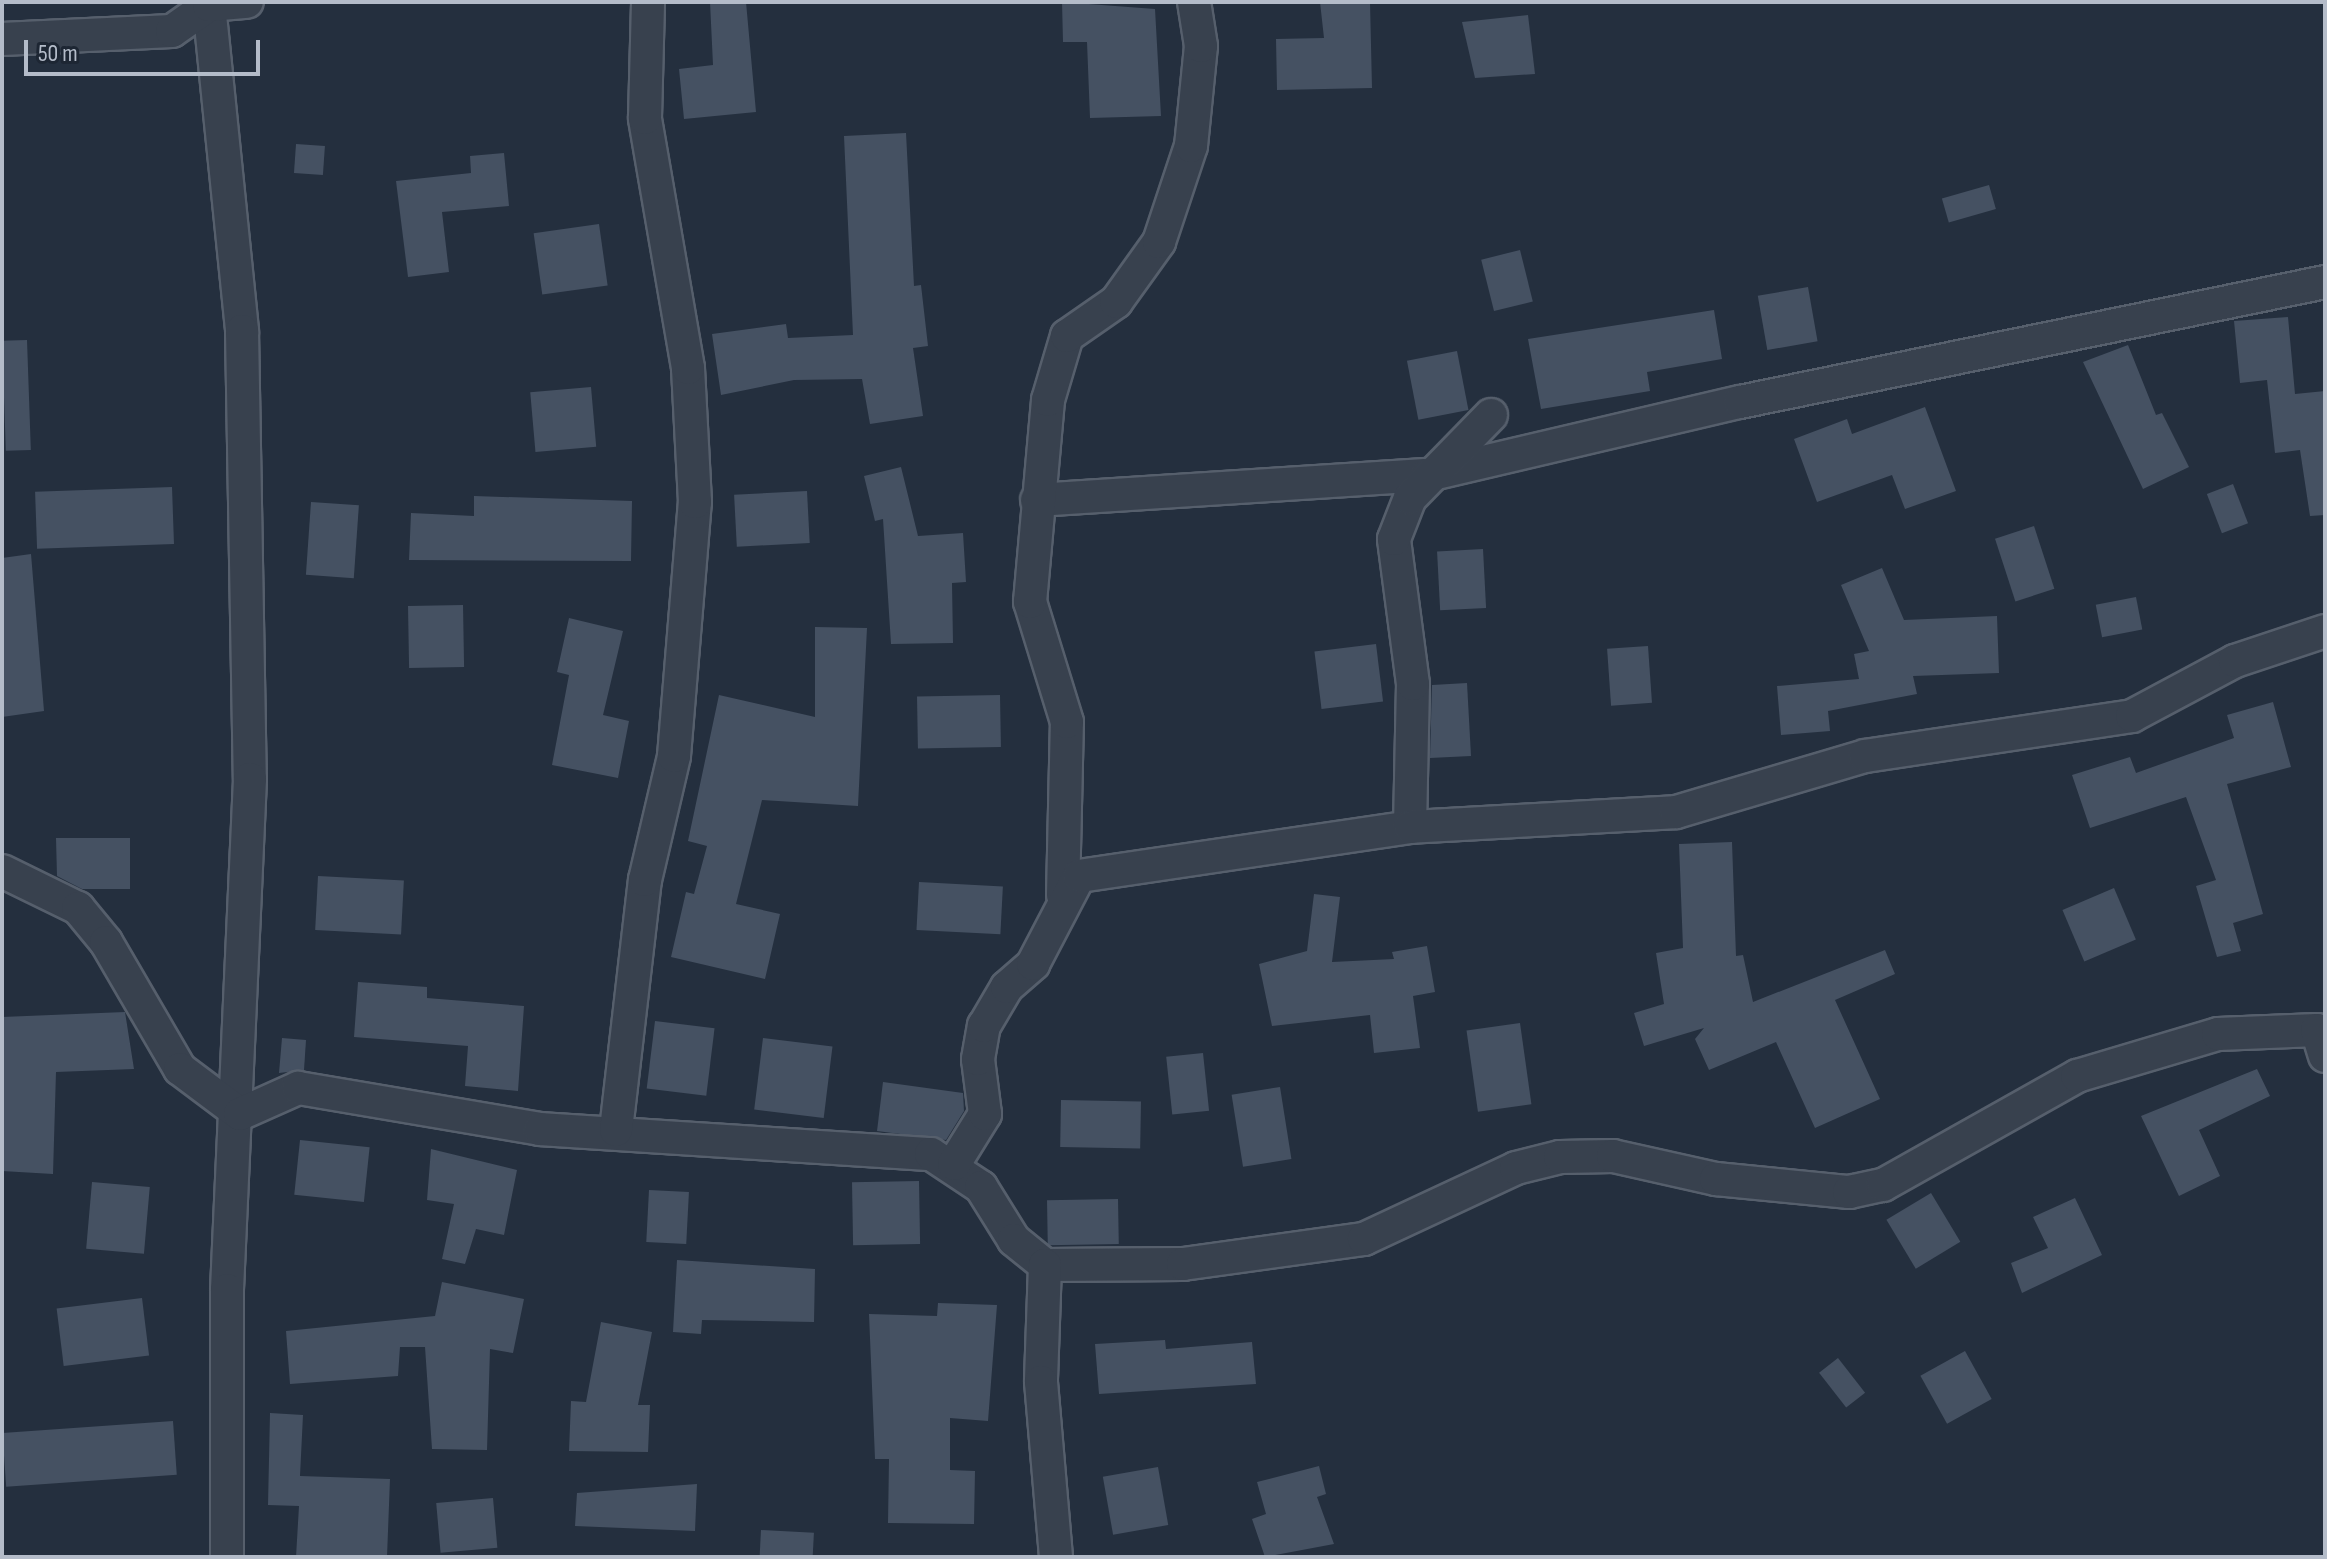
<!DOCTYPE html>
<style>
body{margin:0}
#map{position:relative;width:2327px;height:1559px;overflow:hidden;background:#242f3e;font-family:"Sofia Sans Condensed",sans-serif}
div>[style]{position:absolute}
.building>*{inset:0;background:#455162;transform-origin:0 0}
.roads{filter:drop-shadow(2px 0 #565f6c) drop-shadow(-2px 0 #565f6c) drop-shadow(0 2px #565f6c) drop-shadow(0 -2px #565f6c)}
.minor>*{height:32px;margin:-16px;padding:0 16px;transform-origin:16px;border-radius:16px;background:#38414e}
span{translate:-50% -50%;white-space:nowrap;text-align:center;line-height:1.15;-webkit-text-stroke:7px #1d2633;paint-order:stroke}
.frame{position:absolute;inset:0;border:4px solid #b4bcc9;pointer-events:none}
.scale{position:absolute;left:24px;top:40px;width:236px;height:36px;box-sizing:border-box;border:4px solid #b4bcc9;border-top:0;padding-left:10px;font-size:24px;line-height:28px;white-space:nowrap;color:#b4bcc9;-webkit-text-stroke:6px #1d2633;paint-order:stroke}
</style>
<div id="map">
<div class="building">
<i style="clip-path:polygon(710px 2px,746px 2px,756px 112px,684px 119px,679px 69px,713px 65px)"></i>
<i style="clip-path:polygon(1062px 2px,1155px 9px,1161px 116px,1090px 118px,1087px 42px,1063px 42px)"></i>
<i style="clip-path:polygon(1320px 2px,1370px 2px,1372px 88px,1277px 90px,1276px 39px,1324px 38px)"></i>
<i style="clip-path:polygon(1528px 15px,1535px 74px,1475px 78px,1462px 22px)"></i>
<i style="clip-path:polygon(906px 133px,914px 286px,921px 285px,928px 346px,913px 348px,923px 416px,870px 424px,862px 379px,794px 380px,721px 395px,712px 334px,786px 324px,788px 338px,853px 335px,844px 136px)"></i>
<i style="left:296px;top:144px;width:29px;height:29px;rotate:4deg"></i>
<i style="clip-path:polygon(504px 153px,509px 206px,442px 212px,449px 272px,408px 277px,396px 181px,471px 173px,470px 156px)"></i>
<i style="left:1989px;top:185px;width:25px;height:49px;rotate:74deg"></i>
<i style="left:599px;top:224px;width:62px;height:66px;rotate:82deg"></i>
<i style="left:1520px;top:250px;width:53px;height:40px;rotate:76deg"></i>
<i style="left:1808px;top:287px;width:55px;height:51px;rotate:80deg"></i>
<i style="clip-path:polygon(1714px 310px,1722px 359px,1647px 372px,1650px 391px,1541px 409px,1528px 339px)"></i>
<i style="clip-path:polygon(2288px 317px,2295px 394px,2325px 391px,2325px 515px,2310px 516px,2300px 450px,2275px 453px,2267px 380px,2240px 383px,2234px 321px)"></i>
<i style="left:27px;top:340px;width:110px;height:25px;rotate:88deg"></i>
<i style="clip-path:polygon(2128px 345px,2156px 415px,2162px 413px,2189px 467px,2143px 489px,2083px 362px)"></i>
<i style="left:1457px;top:351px;width:60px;height:51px;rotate:79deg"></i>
<i style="left:591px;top:387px;width:60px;height:61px;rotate:85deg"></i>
<i style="clip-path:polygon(1925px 407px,1956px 491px,1905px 509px,1892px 475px,1817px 502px,1794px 439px,1847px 419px,1852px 434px)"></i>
<i style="clip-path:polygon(901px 467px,918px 536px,963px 533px,966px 582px,952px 583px,953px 643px,891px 644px,883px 519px,875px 521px,864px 476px)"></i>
<i style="left:2233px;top:484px;width:42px;height:28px;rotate:69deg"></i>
<i style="left:172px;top:487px;width:57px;height:137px;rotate:88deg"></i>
<i style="left:807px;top:491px;width:52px;height:73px;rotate:87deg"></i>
<i style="clip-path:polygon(474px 496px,632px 501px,631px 561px,409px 560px,411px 513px,474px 516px)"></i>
<i style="left:311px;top:502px;width:48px;height:73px;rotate:4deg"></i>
<i style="left:2034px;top:526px;width:66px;height:41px;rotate:72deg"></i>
<i style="left:1483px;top:549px;width:59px;height:46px;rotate:87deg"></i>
<i style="clip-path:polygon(31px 554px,44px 711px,2px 717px,2px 558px)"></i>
<i style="clip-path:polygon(1882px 568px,1904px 620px,1997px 616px,1999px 673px,1913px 676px,1917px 694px,1828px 711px,1830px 731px,1781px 735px,1777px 686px,1859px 679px,1854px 654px,1869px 651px,1841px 585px)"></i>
<i style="left:2136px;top:597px;width:33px;height:41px;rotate:79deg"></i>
<i style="left:463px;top:605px;width:62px;height:55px;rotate:89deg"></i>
<i style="clip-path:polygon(569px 618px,623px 631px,603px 715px,629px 721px,618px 778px,552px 765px,569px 675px,557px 672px)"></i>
<i style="clip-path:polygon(815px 627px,867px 628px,858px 806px,762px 800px,736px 904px,780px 914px,765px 979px,671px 957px,686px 892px,694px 894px,707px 846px,688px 841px,719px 695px,815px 717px)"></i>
<i style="left:1376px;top:644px;width:58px;height:62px;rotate:83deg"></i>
<i style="left:1648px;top:646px;width:57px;height:41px;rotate:86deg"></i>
<i style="clip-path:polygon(1467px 683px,1471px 756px,1430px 758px,1432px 685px)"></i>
<i style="left:1000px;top:695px;width:52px;height:83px;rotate:89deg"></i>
<i style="clip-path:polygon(2273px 702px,2291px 767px,2227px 784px,2263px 914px,2233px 923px,2241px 951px,2217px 957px,2196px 886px,2216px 880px,2186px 797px,2090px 828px,2072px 775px,2130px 757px,2136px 773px,2234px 738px,2227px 715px)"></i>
<i style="clip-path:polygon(56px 838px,130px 838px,130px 889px,82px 889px,57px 876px)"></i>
<i style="clip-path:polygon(1732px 842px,1736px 956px,1743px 955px,1753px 1002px,1885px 950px,1895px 974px,1835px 1000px,1880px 1099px,1815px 1128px,1776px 1042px,1709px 1070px,1695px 1039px,1704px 1028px,1644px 1046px,1634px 1013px,1664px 1004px,1656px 953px,1683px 948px,1679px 844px)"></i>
<i style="left:318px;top:876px;width:86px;height:54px;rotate:3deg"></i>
<i style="left:919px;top:882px;width:84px;height:48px;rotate:3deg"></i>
<i style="left:2114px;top:888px;width:56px;height:56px;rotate:67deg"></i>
<i style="clip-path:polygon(1314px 894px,1340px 897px,1332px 962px,1394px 959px,1392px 952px,1427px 946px,1435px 992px,1413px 996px,1420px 1048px,1374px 1053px,1370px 1015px,1272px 1026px,1259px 964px,1307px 951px)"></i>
<i style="clip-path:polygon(358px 982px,427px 987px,427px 998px,524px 1006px,518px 1091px,465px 1086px,468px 1046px,354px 1037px)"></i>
<i style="clip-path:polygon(125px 1012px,134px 1069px,56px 1072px,53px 1174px,2px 1171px,2px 1017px)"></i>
<i style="left:655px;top:1021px;width:60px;height:68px;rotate:7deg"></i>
<i style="left:1520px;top:1023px;width:82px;height:54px;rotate:82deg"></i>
<i style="clip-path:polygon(282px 1038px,306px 1040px,304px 1070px,279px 1073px)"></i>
<i style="left:763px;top:1038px;width:70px;height:72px;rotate:7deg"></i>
<i style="left:1203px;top:1053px;width:58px;height:37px;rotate:84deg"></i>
<i style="clip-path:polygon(2257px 1069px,2270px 1096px,2199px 1130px,2220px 1176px,2179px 1196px,2141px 1116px)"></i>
<i style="clip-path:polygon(883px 1082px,963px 1093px,964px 1111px,946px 1140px,877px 1131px)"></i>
<i style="left:1280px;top:1087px;width:73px;height:49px;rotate:81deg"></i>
<i style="left:1061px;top:1100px;width:80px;height:47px;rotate:1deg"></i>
<i style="left:300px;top:1140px;width:70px;height:55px;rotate:6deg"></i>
<i style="clip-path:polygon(431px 1149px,517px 1170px,504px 1235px,476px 1229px,465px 1264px,442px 1259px,454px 1204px,427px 1200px)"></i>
<i style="left:919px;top:1181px;width:63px;height:67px;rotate:89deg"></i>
<i style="left:92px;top:1182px;width:58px;height:67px;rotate:5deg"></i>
<i style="left:649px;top:1190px;width:40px;height:52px;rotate:3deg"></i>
<i style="left:1931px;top:1193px;width:57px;height:52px;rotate:59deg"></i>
<i style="clip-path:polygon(2075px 1198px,2102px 1255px,2022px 1293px,2011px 1263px,2048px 1248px,2033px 1217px)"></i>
<i style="left:1118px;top:1199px;width:45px;height:71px;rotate:89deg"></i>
<i style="clip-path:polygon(677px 1260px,815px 1269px,814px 1322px,702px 1320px,701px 1334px,673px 1332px)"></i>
<i style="clip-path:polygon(442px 1282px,524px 1299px,513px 1353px,490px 1349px,487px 1450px,432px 1449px,425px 1347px,400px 1347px,398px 1376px,290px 1384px,286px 1331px,435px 1316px)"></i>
<i style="left:142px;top:1298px;width:58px;height:86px;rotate:83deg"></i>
<i style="clip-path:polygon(938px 1303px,997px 1305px,988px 1421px,950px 1418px,950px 1470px,975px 1471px,974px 1524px,888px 1523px,889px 1459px,875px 1459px,869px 1314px,937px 1316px)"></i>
<i style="clip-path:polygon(601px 1322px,652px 1332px,638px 1405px,650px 1405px,648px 1452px,569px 1451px,571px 1401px,586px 1402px)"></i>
<i style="clip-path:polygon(1165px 1340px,1166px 1349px,1252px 1342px,1256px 1384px,1099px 1394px,1095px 1344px)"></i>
<i style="left:1965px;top:1351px;width:55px;height:51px;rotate:61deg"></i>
<i style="left:1838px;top:1358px;width:44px;height:24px;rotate:52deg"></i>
<i style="clip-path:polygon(270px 1413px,303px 1415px,300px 1476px,390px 1479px,387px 1557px,296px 1557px,299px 1506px,268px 1505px)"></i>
<i style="left:173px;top:1421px;width:54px;height:171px;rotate:86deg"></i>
<i style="clip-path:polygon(1319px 1466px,1326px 1494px,1317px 1497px,1334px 1544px,1265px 1557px,1252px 1519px,1266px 1514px,1257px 1482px)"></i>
<i style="left:1158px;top:1467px;width:59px;height:56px;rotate:80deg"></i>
<i style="clip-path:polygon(697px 1484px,695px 1531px,575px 1526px,577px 1493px)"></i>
<i style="left:493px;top:1498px;width:50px;height:57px;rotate:85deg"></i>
<i style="left:761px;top:1530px;width:53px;height:27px;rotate:3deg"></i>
</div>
<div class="roads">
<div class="minor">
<i style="left:209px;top:5px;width:328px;rotate:84.2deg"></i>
<i style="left:242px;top:331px;width:448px;rotate:89deg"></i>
<i style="left:250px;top:779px;width:512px;rotate:92.58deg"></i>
<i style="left:227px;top:1290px;width:267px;rotate:90deg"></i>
<i style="left:2px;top:39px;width:170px;rotate:-2.7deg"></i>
<i style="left:172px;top:31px;width:45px;rotate:-35.1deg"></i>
<i style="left:209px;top:5px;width:38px;rotate:-5deg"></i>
<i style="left:1037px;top:500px;width:392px;rotate:-3.7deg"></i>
<i style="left:1428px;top:475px;width:320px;rotate:-13.2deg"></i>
<i style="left:1740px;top:402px;width:597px;rotate:-11.59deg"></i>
<i style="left:1410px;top:827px;width:143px;rotate:-88.8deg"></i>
<i style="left:1413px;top:684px;width:146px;rotate:-97.5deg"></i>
<i style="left:1394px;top:539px;width:44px;rotate:-68.7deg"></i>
<i style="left:1410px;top:498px;width:116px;rotate:-45.7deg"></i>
<i style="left:2px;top:871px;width:85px;rotate:26deg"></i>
<i style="left:78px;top:908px;width:44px;rotate:50.5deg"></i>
<i style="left:106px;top:942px;width:147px;rotate:59.8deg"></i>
<i style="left:180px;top:1069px;width:75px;rotate:36.9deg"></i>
<i style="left:240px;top:1114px;width:64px;rotate:-24.1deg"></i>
<i style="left:298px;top:1088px;width:245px;rotate:9.6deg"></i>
<i style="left:540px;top:1129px;width:392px;rotate:3.7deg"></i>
<i style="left:931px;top:1154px;width:60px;rotate:33.4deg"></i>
<i style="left:981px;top:1187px;width:62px;rotate:58.1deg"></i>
<i style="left:1014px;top:1240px;width:40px;rotate:39deg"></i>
<i style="left:1045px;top:1265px;width:138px;rotate:-0.4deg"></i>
<i style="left:1183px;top:1264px;width:183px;rotate:-7.9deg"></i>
<i style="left:1364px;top:1239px;width:168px;rotate:-25deg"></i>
<i style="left:1516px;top:1168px;width:45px;rotate:-14deg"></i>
<i style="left:1560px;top:1157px;width:53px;rotate:-1.1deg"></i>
<i style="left:1613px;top:1156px;width:106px;rotate:12.6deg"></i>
<i style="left:1716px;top:1179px;width:134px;rotate:5.6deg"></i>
<i style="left:1849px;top:1192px;width:35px;rotate:-12deg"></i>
<i style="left:1883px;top:1185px;width:223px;rotate:-29.3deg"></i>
<i style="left:2077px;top:1076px;width:147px;rotate:-16.6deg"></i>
<i style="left:2218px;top:1034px;width:99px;rotate:-2.3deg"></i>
<i style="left:2317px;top:1030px;width:27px;rotate:73deg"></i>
<i style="left:1063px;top:895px;width:173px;rotate:-88.7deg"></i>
<i style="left:1067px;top:722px;width:126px;rotate:-107.1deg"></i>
<i style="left:1030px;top:602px;width:203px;rotate:-84.9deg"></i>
<i style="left:1048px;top:400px;width:67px;rotate:-73.5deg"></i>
<i style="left:1067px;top:336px;width:60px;rotate:-34.8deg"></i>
<i style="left:1116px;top:302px;width:74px;rotate:-54.4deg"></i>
<i style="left:1159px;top:242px;width:101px;rotate:-71.6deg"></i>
<i style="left:1191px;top:146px;width:100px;rotate:-84.3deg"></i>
<i style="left:1201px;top:46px;width:45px;rotate:-99deg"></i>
<i style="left:616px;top:1130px;width:252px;rotate:-83.4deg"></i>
<i style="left:645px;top:880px;width:127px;rotate:-76.8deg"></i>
<i style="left:674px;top:756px;width:255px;rotate:-85.3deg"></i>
<i style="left:695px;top:502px;width:134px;rotate:-93deg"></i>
<i style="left:688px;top:368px;width:254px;rotate:-99.8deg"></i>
<i style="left:645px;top:118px;width:116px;rotate:-88.5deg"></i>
<i style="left:954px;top:1164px;width:59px;rotate:-58.2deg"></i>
<i style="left:985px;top:1114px;width:55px;rotate:-97.3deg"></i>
<i style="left:978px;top:1059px;width:34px;rotate:-80deg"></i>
<i style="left:984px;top:1026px;width:45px;rotate:-59.5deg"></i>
<i style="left:1007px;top:987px;width:35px;rotate:-41deg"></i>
<i style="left:1033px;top:964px;width:99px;rotate:-62.4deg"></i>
<i style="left:1079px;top:876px;width:335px;rotate:-8.4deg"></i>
<i style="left:1410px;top:827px;width:266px;rotate:-3.2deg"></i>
<i style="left:1676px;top:812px;width:197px;rotate:-16.5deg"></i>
<i style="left:1865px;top:756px;width:270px;rotate:-8.5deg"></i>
<i style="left:2132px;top:716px;width:117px;rotate:-28.1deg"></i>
<i style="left:2235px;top:661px;width:95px;rotate:-18.4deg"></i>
<i style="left:1045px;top:1265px;width:117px;rotate:92deg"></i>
<i style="left:1041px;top:1382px;width:176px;rotate:85.1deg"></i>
</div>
</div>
<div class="frame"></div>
<div class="scale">50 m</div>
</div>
